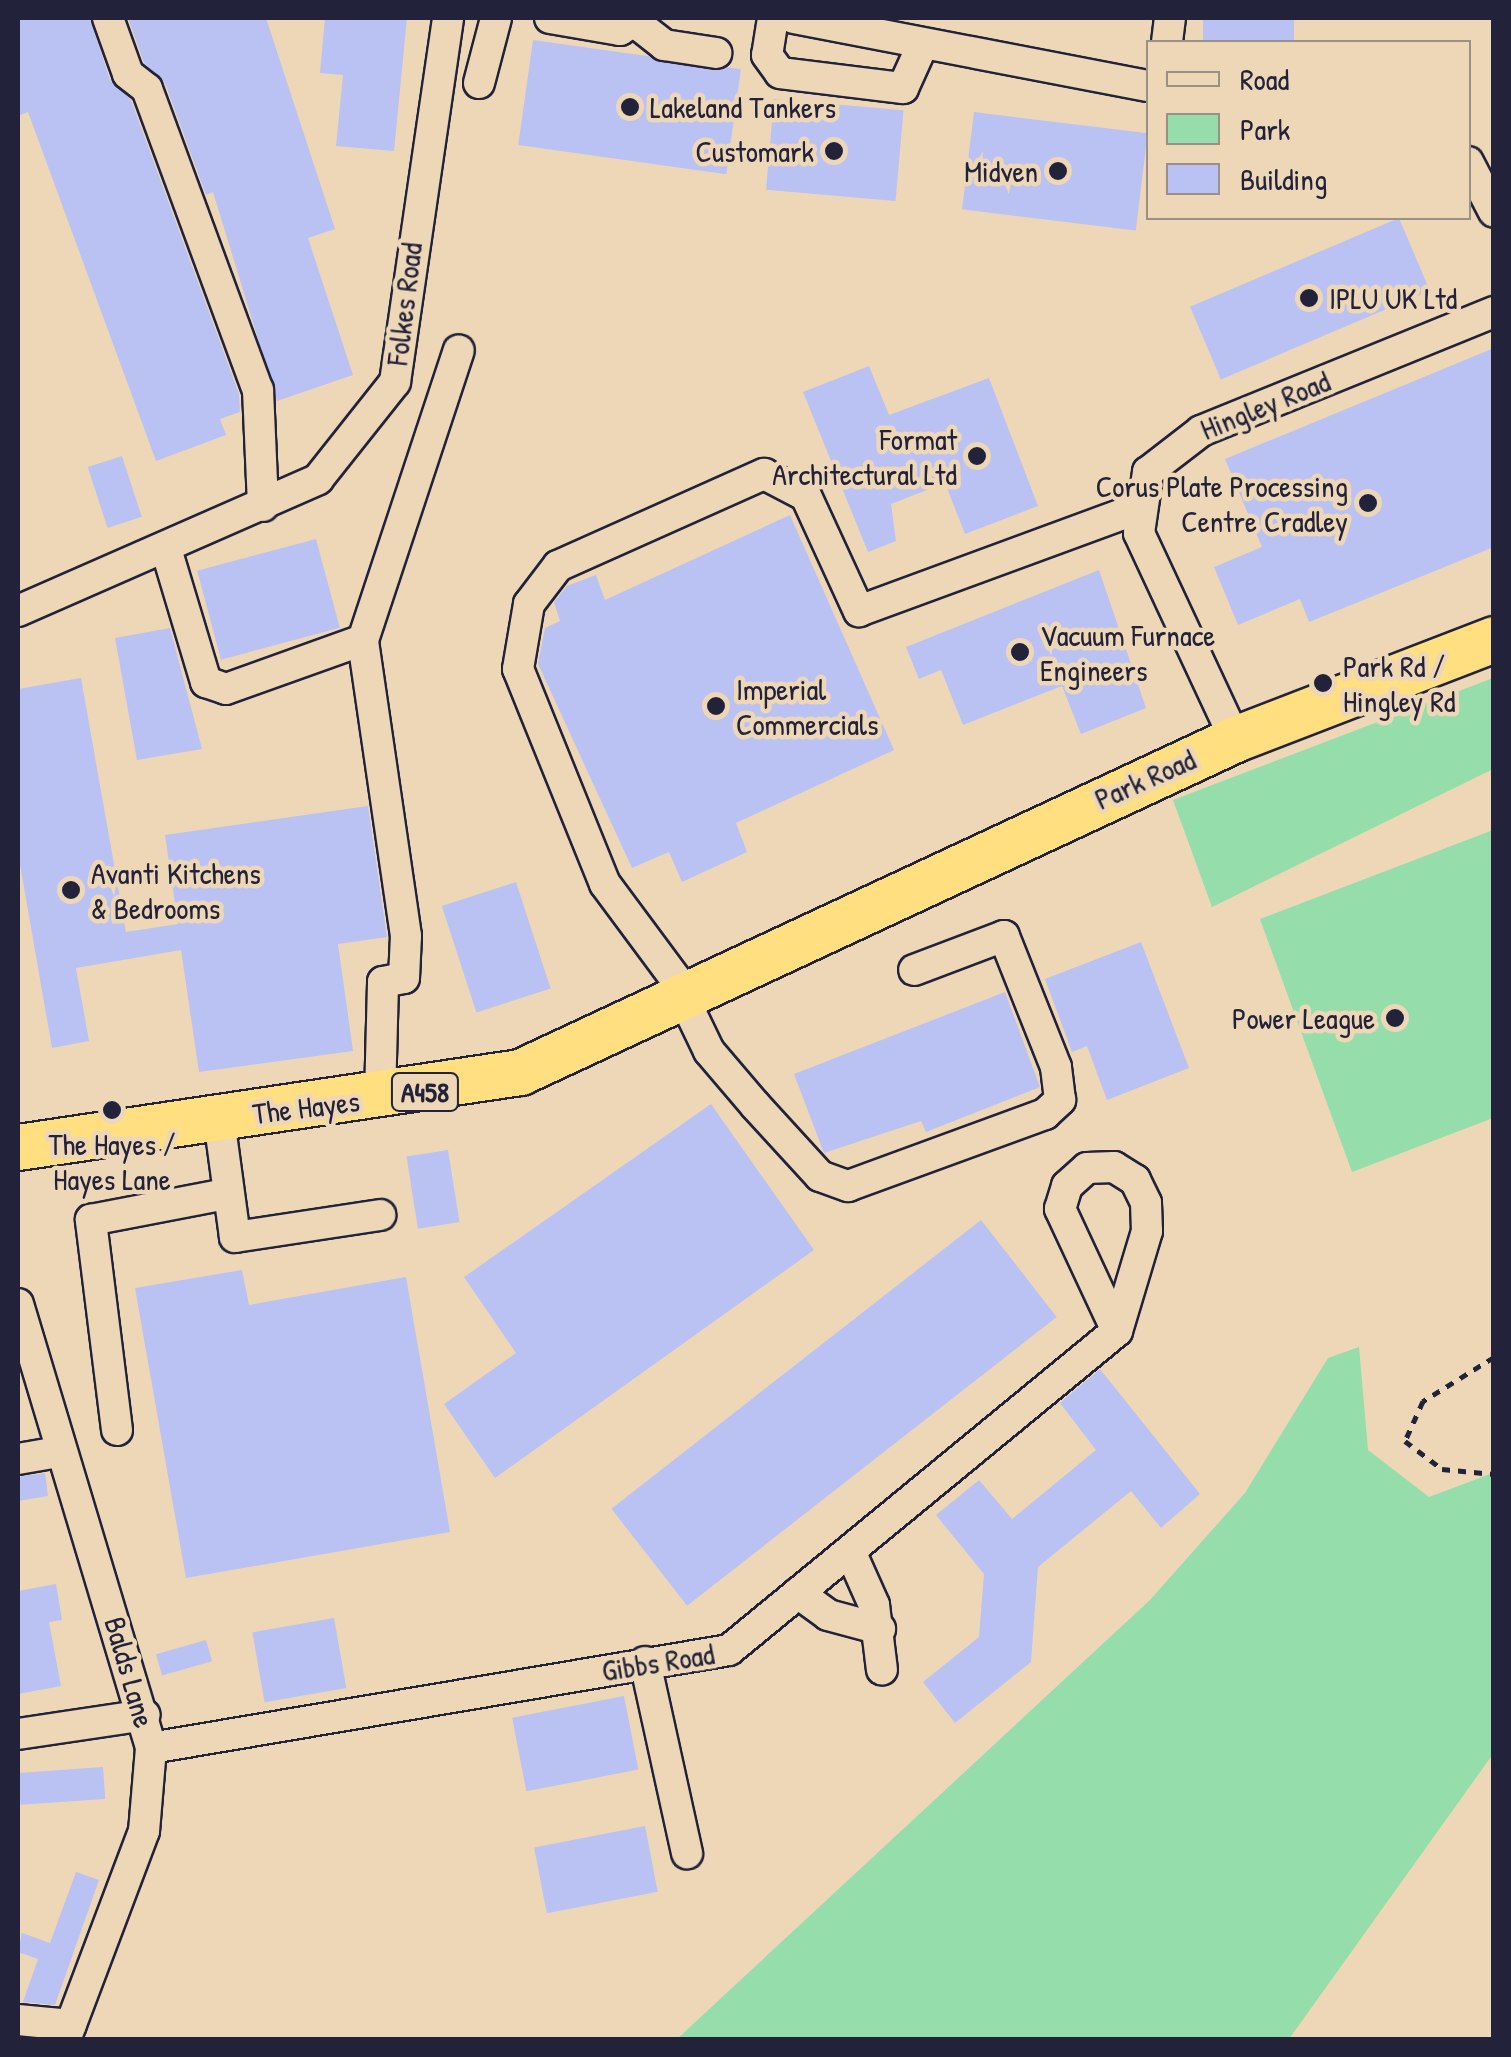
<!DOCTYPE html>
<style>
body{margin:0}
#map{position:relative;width:1511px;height:2057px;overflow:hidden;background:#edd7b6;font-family:"Patrick Hand",sans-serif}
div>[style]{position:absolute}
.green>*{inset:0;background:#95ddab}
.building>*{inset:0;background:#bac2f3;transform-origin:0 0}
.path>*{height:5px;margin-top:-2.5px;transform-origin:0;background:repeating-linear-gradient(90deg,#22223b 0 8px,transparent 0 16px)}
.roads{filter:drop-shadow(2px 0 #22223b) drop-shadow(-2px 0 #22223b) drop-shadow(0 2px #22223b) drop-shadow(0 -2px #22223b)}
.minor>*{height:30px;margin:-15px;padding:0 15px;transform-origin:15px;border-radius:15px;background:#edd7b6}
.highway>*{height:45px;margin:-22.5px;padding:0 22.5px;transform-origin:22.5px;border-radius:22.5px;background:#ffdf80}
.dots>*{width:28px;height:28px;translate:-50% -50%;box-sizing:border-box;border:5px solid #edd7b6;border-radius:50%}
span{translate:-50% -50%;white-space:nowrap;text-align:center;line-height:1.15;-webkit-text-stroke:9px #edd7b6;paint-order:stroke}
.shield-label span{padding:2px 8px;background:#edd7b6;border:2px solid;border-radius:8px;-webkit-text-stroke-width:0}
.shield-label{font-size:28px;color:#22223b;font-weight:700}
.poi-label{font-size:30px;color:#22223b}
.left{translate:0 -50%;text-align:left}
.right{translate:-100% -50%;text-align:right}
.street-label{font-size:30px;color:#22223b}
.frame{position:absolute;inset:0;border:20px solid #22223b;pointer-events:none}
.legend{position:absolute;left:1146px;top:40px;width:325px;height:180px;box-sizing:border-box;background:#edd7b6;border:2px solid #9c8f85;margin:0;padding:12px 18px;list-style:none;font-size:30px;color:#22223b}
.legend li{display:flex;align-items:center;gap:20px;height:50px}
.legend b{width:50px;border:2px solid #9c8f85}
</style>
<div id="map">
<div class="green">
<i style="clip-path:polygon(1493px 678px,1493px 769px,1212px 907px,1173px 800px)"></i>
<i style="clip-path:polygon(1493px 830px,1493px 1118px,1352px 1172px,1260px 919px)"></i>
<i style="clip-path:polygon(1359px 1347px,1368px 1450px,1429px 1497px,1493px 1473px,1493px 1754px,1289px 2039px,677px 2039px,1150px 1600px,1245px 1493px,1328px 1358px)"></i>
</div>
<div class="building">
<i style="clip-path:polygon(18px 18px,90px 18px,110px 80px,131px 100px,239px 394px,240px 412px,220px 419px,226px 435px,156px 461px,28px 112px,18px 116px)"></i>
<i style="clip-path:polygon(128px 18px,266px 18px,335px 229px,308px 238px,353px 375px,277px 401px,213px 192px,206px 195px,165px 83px,144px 63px)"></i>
<i style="clip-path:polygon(325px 18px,407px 18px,394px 151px,336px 146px,343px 75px,320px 73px)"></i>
<i style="left:1203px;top:18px;width:91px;height:24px"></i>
<i style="left:533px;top:40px;width:210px;height:106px;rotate:8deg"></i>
<i style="left:774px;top:99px;width:130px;height:91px;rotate:5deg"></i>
<i style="left:974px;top:112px;width:175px;height:98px;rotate:7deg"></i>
<i style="left:1399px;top:218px;width:79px;height:227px;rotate:67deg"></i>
<i style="clip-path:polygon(1494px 348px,1494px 547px,1309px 622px,1300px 599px,1238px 625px,1214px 567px,1262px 547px,1225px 459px)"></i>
<i style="clip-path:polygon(869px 366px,889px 415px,989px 378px,1038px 506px,965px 534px,945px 483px,891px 504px,896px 541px,868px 552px,803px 392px)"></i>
<i style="left:122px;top:456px;width:64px;height:36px;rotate:72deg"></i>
<i style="clip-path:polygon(790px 515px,894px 750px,736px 823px,747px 852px,682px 882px,669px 852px,632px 868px,538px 664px,545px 628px,560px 621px,554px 602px,567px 586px,596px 575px,605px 600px)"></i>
<i style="left:316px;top:539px;width:92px;height:123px;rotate:75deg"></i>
<i style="clip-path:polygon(1099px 570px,1146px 708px,1081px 734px,1062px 686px,963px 725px,941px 670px,919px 679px,906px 647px)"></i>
<i style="clip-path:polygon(170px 628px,202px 749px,137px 760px,115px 638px)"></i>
<i style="clip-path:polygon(81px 678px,126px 932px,178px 924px,165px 835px,368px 806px,387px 937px,338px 944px,353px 1051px,199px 1072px,181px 950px,76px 968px,89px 1041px,52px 1048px,18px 853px,18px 689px)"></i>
<i style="left:516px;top:882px;width:112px;height:78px;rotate:72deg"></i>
<i style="clip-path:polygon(1141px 942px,1189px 1068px,1107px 1100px,1087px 1046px,1072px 1052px,1045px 979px)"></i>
<i style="clip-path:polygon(1005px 992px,1040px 1087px,926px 1132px,921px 1121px,824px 1153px,794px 1074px)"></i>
<i style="clip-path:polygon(711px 1104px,814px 1250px,495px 1478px,444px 1404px,516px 1353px,464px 1277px)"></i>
<i style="left:448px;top:1150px;width:73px;height:42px;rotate:81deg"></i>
<i style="left:981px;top:1220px;width:123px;height:469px;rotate:52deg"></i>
<i style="clip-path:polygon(242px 1270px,249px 1305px,406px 1277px,450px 1532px,186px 1578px,135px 1288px)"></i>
<i style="clip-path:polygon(1100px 1369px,1200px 1494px,1161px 1528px,1131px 1491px,1038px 1567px,1031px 1662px,955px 1723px,923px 1682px,979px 1637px,984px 1574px,936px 1515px,979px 1480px,1012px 1519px,1096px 1450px,1060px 1403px)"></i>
<i style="clip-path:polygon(45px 1473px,48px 1496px,18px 1501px,18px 1477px)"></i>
<i style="clip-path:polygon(56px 1584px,62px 1620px,49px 1622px,61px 1686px,18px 1694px,18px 1591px)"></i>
<i style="left:334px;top:1618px;width:71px;height:83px;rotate:80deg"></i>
<i style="left:206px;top:1640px;width:22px;height:52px;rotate:74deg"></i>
<i style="left:624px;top:1696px;width:75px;height:114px;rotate:79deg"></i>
<i style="left:103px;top:1767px;width:32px;height:85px;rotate:86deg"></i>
<i style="left:645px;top:1826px;width:67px;height:113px;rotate:79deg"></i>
<i style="clip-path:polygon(76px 1872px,99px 1880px,55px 2005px,23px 2002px,38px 1959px,18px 1952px,22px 1933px,50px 1943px)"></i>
</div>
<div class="path">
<i style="left:1494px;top:1357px;width:84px;rotate:148.2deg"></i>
<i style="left:1423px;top:1401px;width:44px;rotate:114.2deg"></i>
<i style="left:1405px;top:1441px;width:46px;rotate:37.1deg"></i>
<i style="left:1442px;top:1469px;width:52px;rotate:5.5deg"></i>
</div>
<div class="roads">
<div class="minor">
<i style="left:108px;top:18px;width:59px;rotate:70.3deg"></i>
<i style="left:128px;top:74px;width:24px;rotate:38deg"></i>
<i style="left:147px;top:89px;width:321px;rotate:69.8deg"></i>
<i style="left:258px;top:390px;width:116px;rotate:87.5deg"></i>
<i style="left:550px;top:18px;width:71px;rotate:9.7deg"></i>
<i style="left:620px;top:30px;width:22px;rotate:-34deg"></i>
<i style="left:773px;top:18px;width:37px;rotate:99deg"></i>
<i style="left:767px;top:55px;width:22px;rotate:54deg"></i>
<i style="left:780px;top:73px;width:124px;rotate:7deg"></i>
<i style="left:903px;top:88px;width:46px;rotate:-65.7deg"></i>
<i style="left:794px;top:18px;width:360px;rotate:10.9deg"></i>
<i style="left:636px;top:23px;width:36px;rotate:38deg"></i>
<i style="left:664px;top:45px;width:53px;rotate:8.7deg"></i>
<i style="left:1167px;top:42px;width:24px;rotate:-83deg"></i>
<i style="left:479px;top:83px;width:67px;rotate:-75.3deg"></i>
<i style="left:1468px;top:162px;width:56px;rotate:62.5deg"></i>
<i style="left:167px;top:552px;width:136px;rotate:73.3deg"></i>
<i style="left:206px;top:682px;width:21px;rotate:19deg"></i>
<i style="left:226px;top:689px;width:145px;rotate:-19.7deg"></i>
<i style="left:18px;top:611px;width:328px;rotate:-23.7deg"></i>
<i style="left:318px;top:479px;width:124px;rotate:-51.6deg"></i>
<i style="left:395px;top:382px;width:368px;rotate:-81.7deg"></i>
<i style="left:1235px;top:739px;width:227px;rotate:-115deg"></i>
<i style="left:1139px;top:533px;width:62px;rotate:-81.6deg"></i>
<i style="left:1148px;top:472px;width:67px;rotate:-37.7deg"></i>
<i style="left:1201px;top:431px;width:316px;rotate:-22.1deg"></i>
<i style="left:689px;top:997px;width:141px;rotate:-126.6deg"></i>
<i style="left:605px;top:884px;width:232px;rotate:-112deg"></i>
<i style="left:518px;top:669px;width:66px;rotate:-80.4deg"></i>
<i style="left:529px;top:604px;width:48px;rotate:-52.7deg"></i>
<i style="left:558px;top:566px;width:226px;rotate:-24.1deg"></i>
<i style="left:764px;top:474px;width:47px;rotate:27.6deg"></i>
<i style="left:806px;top:496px;width:127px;rotate:65.3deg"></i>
<i style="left:859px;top:611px;width:298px;rotate:-20.2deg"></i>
<i style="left:684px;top:999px;width:58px;rotate:64.3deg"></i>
<i style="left:709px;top:1051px;width:71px;rotate:49.6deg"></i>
<i style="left:755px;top:1105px;width:96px;rotate:47.5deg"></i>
<i style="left:820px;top:1176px;width:30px;rotate:20deg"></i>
<i style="left:848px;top:1186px;width:210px;rotate:-20.1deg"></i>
<i style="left:1045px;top:1114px;width:21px;rotate:-43deg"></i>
<i style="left:1060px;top:1100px;width:33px;rotate:-97deg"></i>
<i style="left:1056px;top:1067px;width:141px;rotate:-111.7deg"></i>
<i style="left:1004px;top:936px;width:96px;rotate:159.3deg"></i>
<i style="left:380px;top:1098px;width:116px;rotate:-88.5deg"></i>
<i style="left:383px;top:982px;width:21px;rotate:-11deg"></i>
<i style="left:404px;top:978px;width:42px;rotate:-87.3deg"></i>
<i style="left:406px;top:936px;width:299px;rotate:-98.3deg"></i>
<i style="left:363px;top:640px;width:305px;rotate:-71.7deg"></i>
<i style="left:219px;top:1119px;width:119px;rotate:82.3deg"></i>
<i style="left:235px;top:1237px;width:147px;rotate:-8.6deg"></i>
<i style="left:18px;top:1304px;width:463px;rotate:73.3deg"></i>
<i style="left:151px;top:1748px;width:83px;rotate:94.8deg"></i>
<i style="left:144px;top:1831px;width:223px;rotate:110.7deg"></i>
<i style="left:117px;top:1430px;width:212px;rotate:-97.1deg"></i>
<i style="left:91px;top:1220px;width:137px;rotate:-10.9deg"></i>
<i style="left:18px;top:1459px;width:41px;rotate:-9.9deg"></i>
<i style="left:850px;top:1551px;width:59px;rotate:66deg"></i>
<i style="left:874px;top:1605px;width:65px;rotate:83deg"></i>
<i style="left:798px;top:1593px;width:37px;rotate:36deg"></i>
<i style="left:828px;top:1615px;width:54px;rotate:15.1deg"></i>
<i style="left:645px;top:1662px;width:196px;rotate:77.6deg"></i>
<i style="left:18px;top:1734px;width:128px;rotate:-8.5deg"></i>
<i style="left:151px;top:1748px;width:586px;rotate:-9.62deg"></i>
<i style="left:729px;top:1650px;width:502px;rotate:-39.43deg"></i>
<i style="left:1117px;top:1331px;width:135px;rotate:-115deg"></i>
<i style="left:1060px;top:1209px;width:24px;rotate:-73deg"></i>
<i style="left:1067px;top:1186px;width:27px;rotate:-42deg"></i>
<i style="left:1087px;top:1168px;width:27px;rotate:-2deg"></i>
<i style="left:1114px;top:1167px;width:25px;rotate:32deg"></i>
<i style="left:1135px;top:1180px;width:25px;rotate:64deg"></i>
<i style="left:1146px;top:1203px;width:28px;rotate:88deg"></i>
<i style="left:1147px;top:1231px;width:104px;rotate:106.7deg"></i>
<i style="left:18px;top:2020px;width:53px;rotate:5.4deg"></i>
</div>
<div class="highway">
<i style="left:18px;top:1147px;width:508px;rotate:-8.5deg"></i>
<i style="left:520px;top:1072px;width:789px;rotate:-24.97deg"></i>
<i style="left:1235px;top:739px;width:278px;rotate:-21.1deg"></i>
</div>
</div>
<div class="dots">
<i style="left:630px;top:107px;background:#22223b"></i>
<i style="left:834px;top:151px;background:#22223b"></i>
<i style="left:1058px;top:171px;background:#22223b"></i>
<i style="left:1309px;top:298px;background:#22223b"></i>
<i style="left:977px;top:456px;background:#22223b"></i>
<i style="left:1368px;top:503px;background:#22223b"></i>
<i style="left:1020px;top:652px;background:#22223b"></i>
<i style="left:1323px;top:683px;background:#22223b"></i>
<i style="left:716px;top:706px;background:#22223b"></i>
<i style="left:71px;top:890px;background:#22223b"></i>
<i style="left:1395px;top:1018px;background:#22223b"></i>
<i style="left:112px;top:1110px;background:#22223b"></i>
</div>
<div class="shield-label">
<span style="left:425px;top:1092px">A458</span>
</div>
<div class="poi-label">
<span class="left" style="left:650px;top:107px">Lakeland Tankers</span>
<span class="right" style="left:814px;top:151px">Customark</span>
<span class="right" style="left:1038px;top:171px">Midven</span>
<span class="left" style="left:1329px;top:298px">IPLU UK Ltd</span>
<span class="right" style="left:957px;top:456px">Format<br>Architectural Ltd</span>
<span class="right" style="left:1348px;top:503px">Corus Plate Processing<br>Centre Cradley</span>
<span class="left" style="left:1040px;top:652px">Vacuum Furnace<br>Engineers</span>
<span class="left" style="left:1343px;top:683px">Park Rd /<br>Hingley Rd</span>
<span class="left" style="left:736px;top:706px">Imperial<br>Commercials</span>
<span class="left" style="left:91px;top:890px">Avanti Kitchens<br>&amp; Bedrooms</span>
<span class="right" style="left:1375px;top:1018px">Power League</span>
<span style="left:112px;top:1161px">The Hayes /<br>Hayes Lane</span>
</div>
<div class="street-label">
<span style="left:404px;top:304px;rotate:-83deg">Folkes Road</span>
<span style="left:1265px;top:405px;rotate:-22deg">Hingley Road</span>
<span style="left:1145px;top:779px;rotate:-24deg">Park Road</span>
<span style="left:306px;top:1107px;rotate:-7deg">The Hayes</span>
<span style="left:658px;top:1662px;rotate:-9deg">Gibbs Road</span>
<span style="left:130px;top:1672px;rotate:74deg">Balds Lane</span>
</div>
<div class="frame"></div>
<ul class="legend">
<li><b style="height:12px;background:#edd7b6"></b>Road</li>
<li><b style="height:28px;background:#95ddab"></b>Park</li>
<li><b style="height:28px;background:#bac2f3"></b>Building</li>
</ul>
</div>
